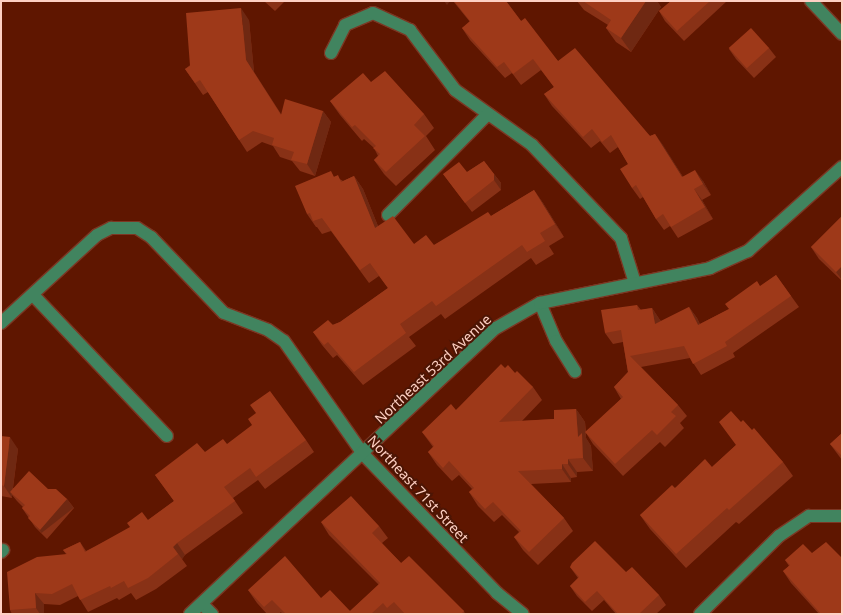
<!DOCTYPE html>
<style>
body{margin:0}
#map{position:relative;width:843px;height:615px;overflow:hidden;background:#5f1600;font-family:"Noto Sans",sans-serif}
div>[style]{position:absolute}
.roads{filter:drop-shadow(1px 0 #7c3723) drop-shadow(-1px 0 #7c3723) drop-shadow(0 1px #7c3723) drop-shadow(0 -1px #7c3723)}
.minor>*{height:12px;margin:-6px;padding:0 6px;transform-origin:6px;border-radius:6px;background:#41845f}
.wall>*{inset:0;background:#883116}
.shaded-wall>*{inset:0;background:#6f2812;transform-origin:0 0}
.building>*{inset:0;background:#9e3919;transform-origin:0 0}
span{translate:-50% -50%;white-space:nowrap;text-align:center;line-height:1.15;-webkit-text-stroke:4px #4c1504;paint-order:stroke}
.street-label{font-size:14px;color:#fed0c3}
.frame{position:absolute;inset:0;border:2px solid #fed0c3;pointer-events:none}
</style>
<div id="map">
<div class="roads">
<div class="minor">
<i style="left:811px;top:1px;width:45px;rotate:46.8deg"></i>
<i style="left:331px;top:53px;width:31px;rotate:-63deg"></i>
<i style="left:345px;top:25px;width:30px;rotate:-23deg"></i>
<i style="left:373px;top:13px;width:41px;rotate:24.7deg"></i>
<i style="left:410px;top:30px;width:75px;rotate:53.1deg"></i>
<i style="left:455px;top:90px;width:95px;rotate:35.5deg"></i>
<i style="left:532px;top:145px;width:129px;rotate:46.3deg"></i>
<i style="left:621px;top:238px;width:47px;rotate:72.7deg"></i>
<i style="left:388px;top:215px;width:142px;rotate:-45.3deg"></i>
<i style="left:34px;top:296px;width:193px;rotate:46.5deg"></i>
<i style="left:540px;top:303px;width:41px;rotate:67.2deg"></i>
<i style="left:556px;top:341px;width:36px;rotate:58deg"></i>
<i style="left:1px;top:323px;width:130px;rotate:-42.5deg"></i>
<i style="left:97px;top:235px;width:16px;rotate:-27deg"></i>
<i style="left:111px;top:228px;width:26px"></i>
<i style="left:137px;top:228px;width:17px;rotate:33deg"></i>
<i style="left:151px;top:237px;width:105px;rotate:46.2deg"></i>
<i style="left:224px;top:313px;width:47px;rotate:21.1deg"></i>
<i style="left:268px;top:330px;width:19px;rotate:35deg"></i>
<i style="left:284px;top:341px;width:138px;rotate:55deg"></i>
<i style="left:363px;top:454px;width:193px;rotate:46deg"></i>
<i style="left:497px;top:593px;width:33px;rotate:39deg"></i>
<i style="left:1px;top:552px;width:3px;rotate:-45deg"></i>
<i style="left:203px;top:605px;width:13px;rotate:45deg"></i>
<i style="left:190px;top:614px;width:419px;rotate:-43.1deg"></i>
<i style="left:496px;top:328px;width:51px;rotate:-29.6deg"></i>
<i style="left:540px;top:303px;width:174px;rotate:-11.6deg"></i>
<i style="left:710px;top:268px;width:42px;rotate:-24.1deg"></i>
<i style="left:748px;top:251px;width:126px;rotate:-41.8deg"></i>
<i style="left:700px;top:614px;width:111px;rotate:-44.6deg"></i>
<i style="left:779px;top:536px;width:36px;rotate:-34deg"></i>
<i style="left:809px;top:516px;width:33px"></i>
</div>
</div>
<div class="wall">
<i style="clip-path:polygon(264px 1px,285px 1px,275px 11px)"></i>
<i style="clip-path:polygon(453px 1px,506px 1px,521px 21px,558px 61px,650px 136px,655px 134px,683px 177px,703px 181px,711px 195px,702px 200px,713px 219px,678px 238px,670px 226px,664px 230px,656px 219px,643px 197px,640px 199px,632px 188px,628px 164px,618px 147px,610px 153px,600px 141px,591px 148px,552px 106px,544px 94px,554px 87px,541px 70px,521px 85px,512px 73px,505px 78px,470px 40px,462px 28px,470px 22px)"></i>
<i style="clip-path:polygon(577px 1px,657px 1px,661px 7px,631px 52px,616px 42px,606px 28px,608px 25px,584px 10px)"></i>
<i style="clip-path:polygon(671px 1px,727px 1px,684px 41px,665px 21px,659px 11px)"></i>
<i style="clip-path:polygon(249px 20px,254px 72px,281px 114px,323px 111px,331px 122px,315px 176px,300px 171px,292px 161px,280px 157px,273px 146px,262px 142px,247px 152px,208px 92px,203px 95px,185px 69px)"></i>
<i style="clip-path:polygon(769px 48px,776px 57px,754px 78px,736px 59px,729px 49px)"></i>
<i style="clip-path:polygon(371px 82px,424px 114px,434px 128px,426px 136px,435px 150px,396px 186px,384px 174px,374px 160px,378px 156px,374px 148px,364px 139px,362px 141px,340px 115px,330px 101px)"></i>
<i style="clip-path:polygon(484px 161px,501px 183px,501px 190px,472px 212px,443px 174px,467px 172px)"></i>
<i style="clip-path:polygon(335px 176px,343px 181px,354px 176px,363px 189px,378px 226px,414px 244px,434px 245px,491px 216px,534px 190px,543px 203px,564px 237px,549px 246px,554px 254px,536px 265px,531px 258px,445px 319px,441px 314px,409px 337px,416px 346px,363px 385px,337px 355px,333px 358px,322px 345px,313px 332px,340px 322px,388px 288px,379px 276px,369px 283px,331px 231px,322px 234px,317px 227px,316px 227px,307px 214px)"></i>
<i style="clip-path:polygon(842px 216px,842px 281px,819px 259px,811px 247px)"></i>
<i style="clip-path:polygon(776px 275px,799px 307px,733px 353px,735px 357px,701px 375px,690px 358px,641px 367px,678px 405px,687px 416px,680px 423px,684px 428px,665px 447px,660px 442px,623px 476px,593px 444px,586px 433px,586px 438px,591px 446px,593px 471px,577px 472px,577px 477px,571px 478px,571px 482px,531px 484px,564px 518px,573px 531px,538px 565px,523px 550px,514px 537px,519px 532px,502px 515px,494px 522px,478px 506px,469px 492px,472px 489px,459px 475px,452px 481px,437px 465px,428px 452px,433px 447px,422px 432px,456px 410px,505px 368px,515px 373px,533px 387px,542px 400px,522px 421px,554px 419px,576px 409px,585px 422px,586px 432px,621px 399px,614px 387px,628px 372px,623px 342px,613px 344px,605px 333px,637px 305px,641px 310px,652px 308px,660px 320px,661px 321px,689px 307px,697px 318px,700px 324px,729px 309px)"></i>
<i style="clip-path:polygon(741px 422px,783px 462px,793px 476px,739px 524px,736px 522px,686px 568px,650px 529px,640px 515px,675px 488px,712px 467px,736px 445px)"></i>
<i style="clip-path:polygon(842px 433px,842px 460px,830px 444px)"></i>
<i style="clip-path:polygon(1px 436px,18px 449px,13px 488px,48px 489px,67px 499px,74px 508px,47px 539px,35px 527px,22px 508px,23px 507px,17px 501px,12px 495px,12px 498px,1px 496px)"></i>
<i style="clip-path:polygon(306px 440px,314px 452px,265px 489px,258px 480px,233px 498px,243px 513px,185px 555px,182px 559px,187px 566px,156px 589px,136px 600px,131px 593px,119px 600px,117px 598px,88px 612px,78px 596px,60px 605px,44px 604px,44px 614px,12px 614px,10px 610px,66px 554px,63px 550px,80px 542px,86px 551px,148px 520px,174px 501px,155px 475px,205px 452px,227px 444px)"></i>
<i style="clip-path:polygon(321px 522px,379px 526px,388px 538px,382px 543px,401px 563px,464px 611px,465px 614px,282px 614px,281px 612px,279px 614px,267px 614px,257px 603px,248px 590px,321px 598px,350px 611px,379px 585px,329px 535px)"></i>
<i style="clip-path:polygon(812px 553px,842px 614px,819px 614px,791px 583px,783px 571px,789px 566px,785px 560px)"></i>
<i style="clip-path:polygon(570px 567px,626px 572px,659px 595px,666px 605px,656px 614px,616px 614px,604px 600px,592px 611px,577px 596px,570px 586px,578px 578px)"></i>
</div>
<div class="shaded-wall">
<i style="clip-path:polygon(444px 1px,450px 1px,447px 5px)"></i>
<i style="clip-path:polygon(646px 1px,657px 1px,661px 7px,631px 52px,621px 38px)"></i>
<i style="clip-path:polygon(241px 8px,249px 20px,254px 72px,289px 127px,246px 60px)"></i>
<i style="clip-path:polygon(323px 111px,331px 122px,315px 176px,307px 164px)"></i>
<i style="clip-path:polygon(655px 134px,663px 145px,690px 188px,682px 177px)"></i>
<i style="clip-path:polygon(695px 170px,703px 181px,711px 195px,703px 184px)"></i>
<i style="clip-path:polygon(494px 174px,501px 183px,501px 190px,494px 180px)"></i>
<i style="clip-path:polygon(354px 176px,363px 189px,384px 241px,375px 228px)"></i>
<i style="clip-path:polygon(694px 189px,702px 200px,713px 219px,705px 207px)"></i>
<i style="clip-path:polygon(534px 190px,543px 203px,564px 237px,555px 224px)"></i>
<i style="clip-path:polygon(842px 266px,842px 280px,836px 272px)"></i>
<i style="clip-path:polygon(689px 307px,697px 318px,706px 337px,698px 325px)"></i>
<i style="clip-path:polygon(652px 308px,660px 320px,663px 336px,655px 324px)"></i>
<i style="clip-path:polygon(576px 409px,585px 422px,586px 438px,591px 446px,593px 471px,583px 458px,578px 437px)"></i>
<i style="clip-path:polygon(10px 437px,18px 449px,12px 494px,10px 492px,12px 495px,12px 498px,4px 486px)"></i>
<i style="clip-path:polygon(568px 459px,577px 472px,577px 477px,568px 464px)"></i>
<i style="clip-path:polygon(562px 464px,571px 478px,571px 482px,562px 469px)"></i>
<i style="left:67px;top:499px;width:11px;height:41px;rotate:52deg"></i>
<i style="clip-path:polygon(177px 543px,185px 555px,182px 559px,173px 547px)"></i>
<i style="clip-path:polygon(35px 593px,44px 604px,44px 614px,40px 614px,36px 608px)"></i>
</div>
<div class="building">
<i style="clip-path:polygon(454px 1px,506px 1px,521px 21px,525px 18px,558px 61px,575px 48px,650px 136px,655px 134px,682px 177px,695px 170px,703px 184px,694px 189px,705px 207px,671px 227px,663px 214px,656px 219px,636px 185px,632px 188px,620px 169px,628px 164px,611px 135px,602px 142px,592px 129px,583px 137px,544px 94px,554px 87px,533px 59px,513px 74px,504px 62px,497px 67px,462px 28px,470px 21px)"></i>
<i style="clip-path:polygon(583px 1px,646px 1px,621px 38px,606px 28px,611px 20px)"></i>
<i style="clip-path:polygon(671px 1px,710px 1px,677px 31px,659px 11px)"></i>
<i style="clip-path:polygon(241px 8px,246px 60px,281px 115px,285px 99px,323px 111px,307px 164px,291px 160px,294px 152px,272px 145px,274px 138px,253px 131px,239px 140px,200px 80px,195px 83px,185px 69px,190px 66px,186px 13px)"></i>
<i style="left:751px;top:28px;width:27px;height:30px;rotate:48deg"></i>
<i style="clip-path:polygon(385px 71px,424px 114px,414px 125px,425px 136px,386px 172px,374px 160px,380px 154px,373px 148px,376px 146px,355px 125px,352px 127px,330px 101px,363px 73px,371px 82px)"></i>
<i style="clip-path:polygon(484px 161px,494px 174px,494px 180px,465px 203px,443px 174px,459px 162px,467px 172px)"></i>
<i style="clip-path:polygon(331px 171px,334px 177px,338px 175px,341px 182px,354px 176px,375px 228px,393px 216px,414px 244px,426px 235px,434px 245px,488px 212px,491px 216px,534px 190px,555px 224px,540px 233px,545px 241px,527px 252px,522px 245px,436px 306px,432px 301px,400px 324px,406px 333px,354px 372px,328px 342px,324px 345px,313px 332px,328px 320px,333px 325px,340px 322px,388px 288px,370px 263px,360px 270px,322px 218px,313px 221px,310px 213px,307px 214px,295px 186px)"></i>
<i style="clip-path:polygon(842px 216px,842px 266px,836px 272px,811px 247px)"></i>
<i style="clip-path:polygon(776px 275px,791px 296px,725px 342px,727px 346px,693px 364px,684px 346px,630px 356px,678px 405px,671px 412px,676px 416px,657px 435px,652px 430px,615px 464px,585px 432px,623px 397px,614px 387px,628px 372px,621px 330px,605px 333px,601px 310px,637px 305px,638px 310px,652px 308px,655px 324px,689px 307px,698px 325px,729px 309px,725px 304px,757px 281px,760px 286px)"></i>
<i style="clip-path:polygon(501px 364px,505px 368px,508px 365px,515px 373px,517px 371px,533px 387px,499px 422px,554px 419px,554px 410px,576px 409px,578px 437px,582px 433px,583px 458px,568px 459px,568px 464px,562px 464px,562px 469px,518px 471px,564px 518px,529px 552px,514px 537px,521px 531px,493px 502px,485px 509px,469px 492px,474px 488px,449px 461px,443px 468px,428px 452px,434px 446px,422px 432px,451px 404px,456px 410px)"></i>
<i style="clip-path:polygon(270px 391px,306px 440px,256px 477px,250px 468px,224px 487px,235px 501px,177px 543px,173px 547px,178px 554px,148px 578px,128px 588px,124px 581px,111px 588px,110px 586px,80px 600px,72px 584px,52px 594px,35px 593px,36px 608px,10px 610px,7px 572px,37px 557px,67px 554px,63px 550px,80px 542px,85px 552px,130px 527px,127px 523px,142px 512px,148px 520px,174px 501px,155px 475px,197px 443px,205px 452px,223px 439px,227px 444px,252px 425px,248px 419px,256px 413px,250px 405px)"></i>
<i style="clip-path:polygon(731px 411px,741px 422px,743px 420px,752px 430px,754px 428px,783px 462px,729px 510px,727px 508px,676px 554px,640px 515px,672px 485px,675px 488px,705px 459px,712px 467px,736px 445px,719px 422px)"></i>
<i style="clip-path:polygon(842px 433px,842px 456px,830px 444px)"></i>
<i style="clip-path:polygon(1px 436px,10px 437px,4px 486px,1px 485px)"></i>
<i style="clip-path:polygon(29px 471px,48px 489px,56px 489px,67px 499px,40px 530px,28px 518px,30px 516px,22px 508px,25px 505px,10px 492px)"></i>
<i style="clip-path:polygon(351px 496px,379px 526px,372px 533px,401px 563px,409px 556px,464px 611px,461px 614px,405px 614px,394px 602px,387px 608px,383px 603px,371px 614px,286px 614px,272px 600px,264px 607px,248px 590px,285px 556px,321px 598px,330px 590px,350px 611px,380px 583px,321px 522px)"></i>
<i style="clip-path:polygon(595px 541px,626px 572px,632px 567px,659px 595px,639px 614px,618px 614px,597px 591px,585px 602px,570px 586px,579px 577px,570px 567px,572px 563px)"></i>
<i style="clip-path:polygon(826px 542px,842px 558px,842px 614px,821px 614px,783px 571px,790px 565px,785px 560px,803px 544px,812px 553px)"></i>
</div>
<div class="street-label">
<span style="left:433px;top:369px;rotate:-43deg">Northeast 53rd Avenue</span>
<span style="left:418px;top:489px;rotate:47deg">Northeast 71st Street</span>
</div>
<div class="frame"></div>
</div>
